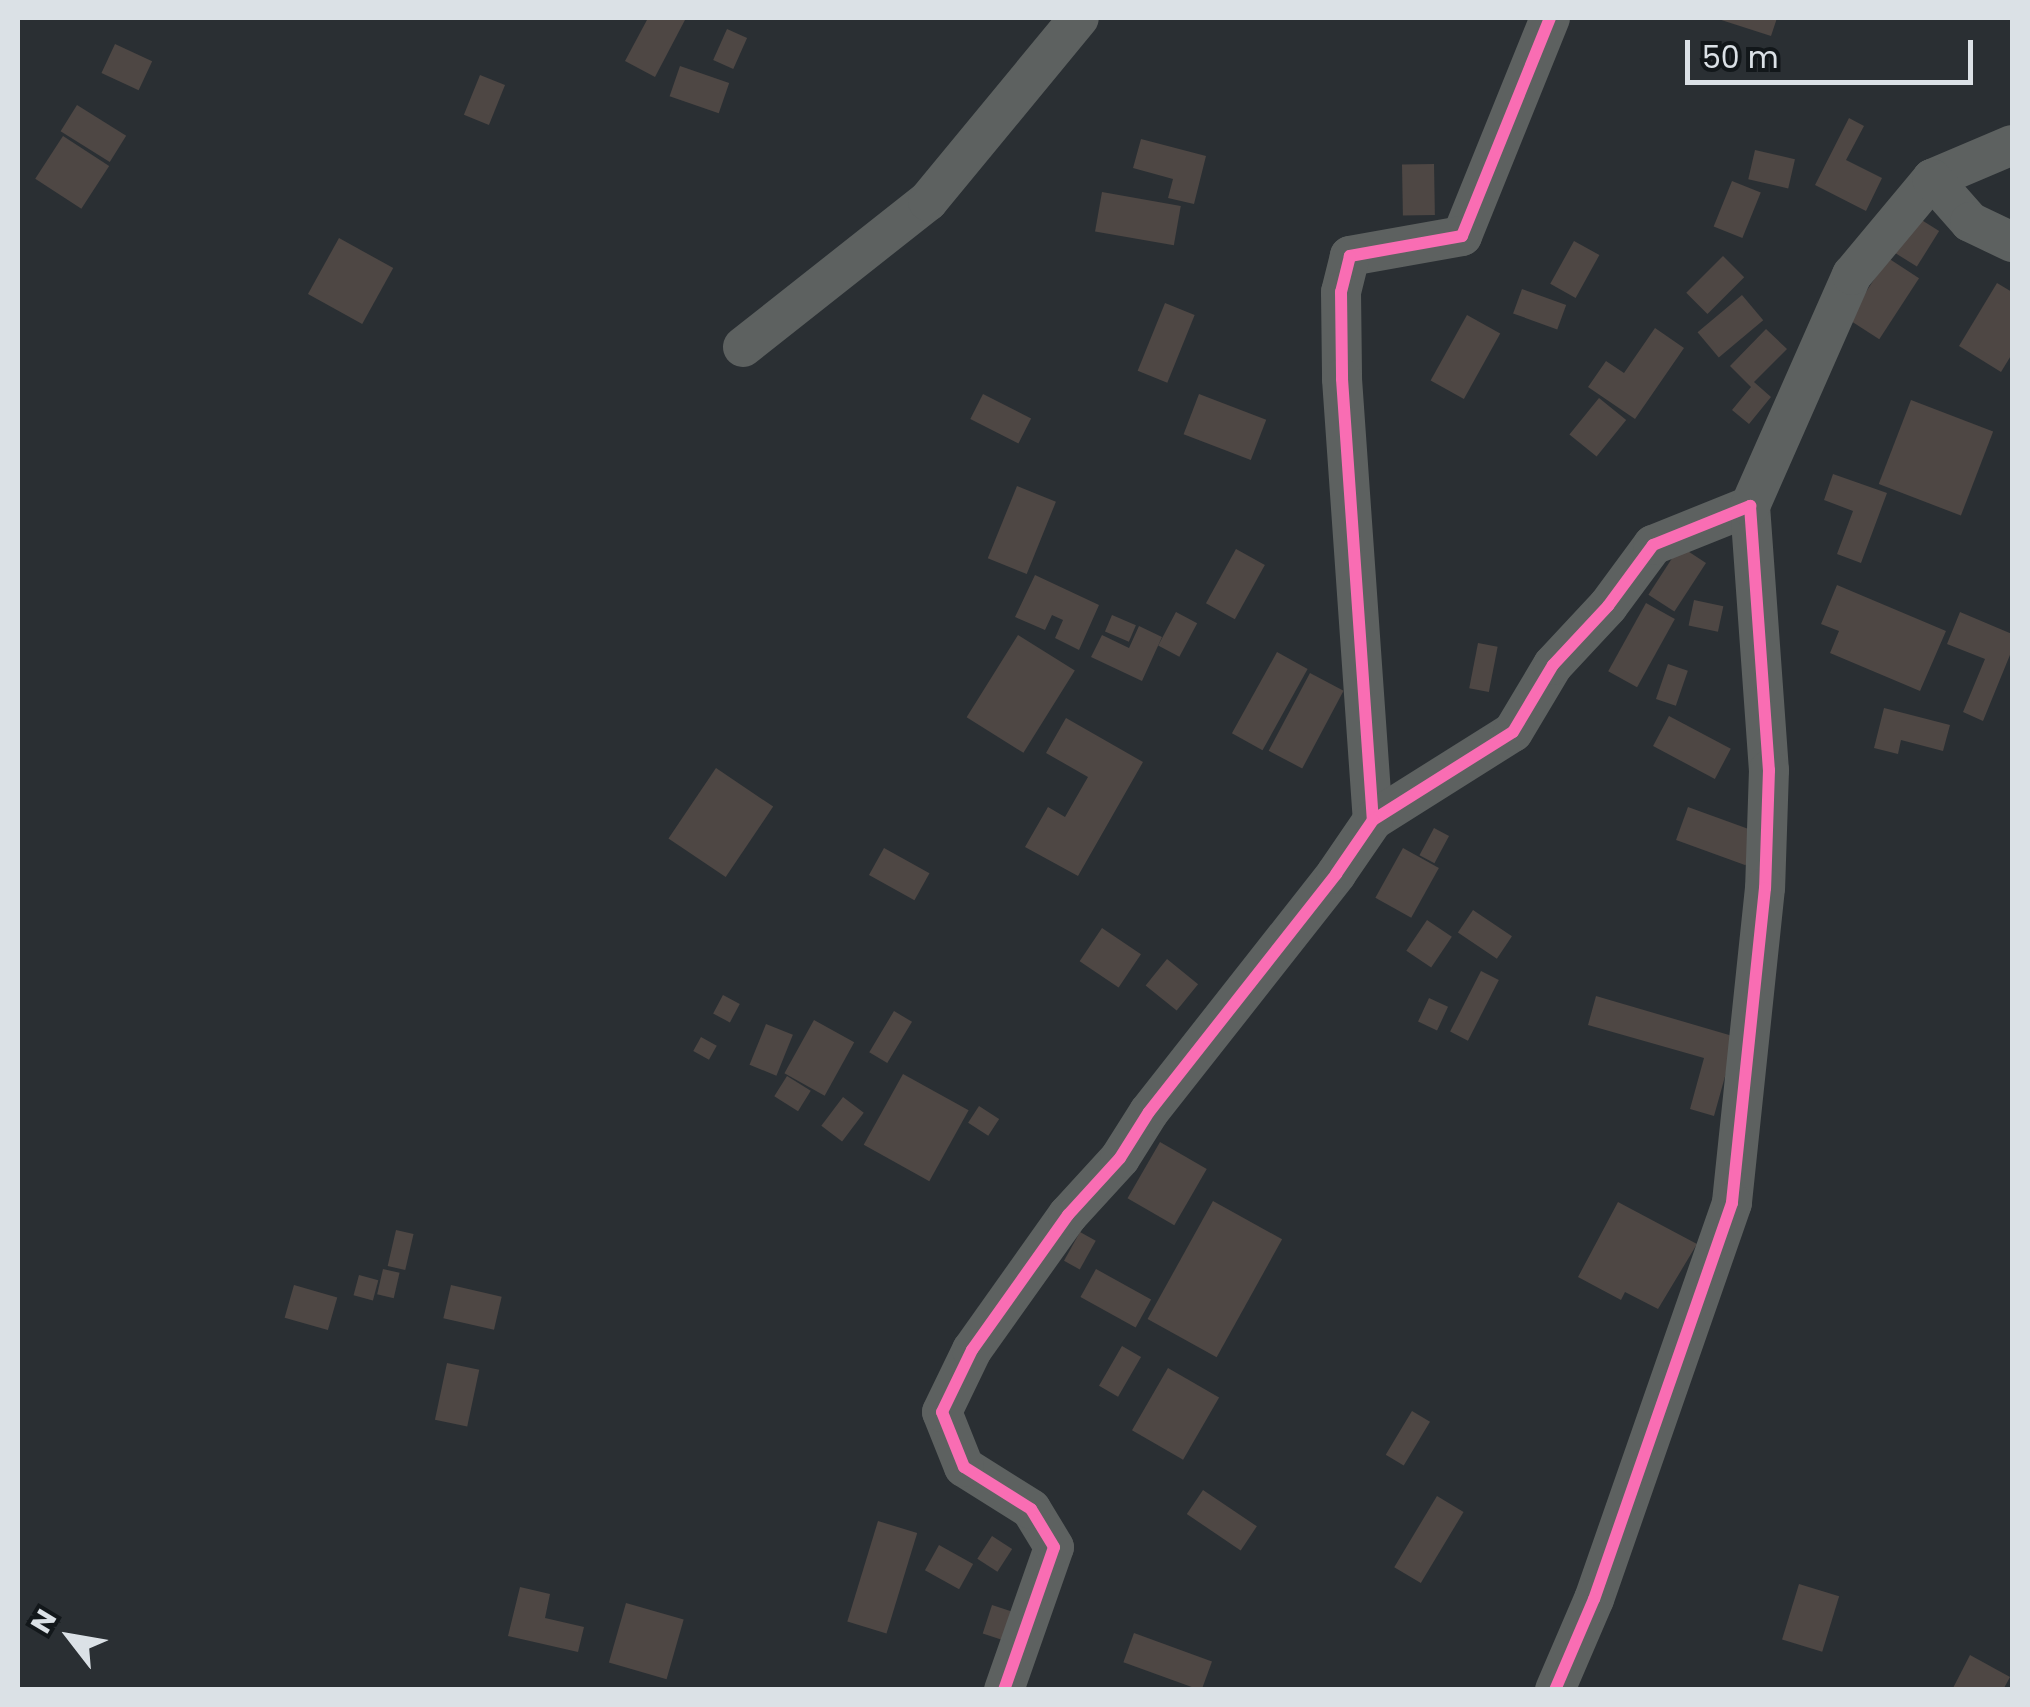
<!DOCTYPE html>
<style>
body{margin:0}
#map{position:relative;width:2030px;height:1707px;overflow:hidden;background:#2a2f33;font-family:Poppins,sans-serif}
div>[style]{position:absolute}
.building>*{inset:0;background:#4e4744;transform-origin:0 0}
.minor>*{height:40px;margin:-20px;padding:0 20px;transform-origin:20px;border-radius:20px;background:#5d6160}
.cycleway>*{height:12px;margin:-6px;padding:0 6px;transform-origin:6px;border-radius:6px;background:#f96db3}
span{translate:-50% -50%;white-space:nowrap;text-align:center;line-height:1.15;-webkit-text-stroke:8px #12171a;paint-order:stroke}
.frame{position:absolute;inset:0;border:20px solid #dbe1e6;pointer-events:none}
.north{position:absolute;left:20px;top:1587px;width:100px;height:100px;-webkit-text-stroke:8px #12171a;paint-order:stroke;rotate:301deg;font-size:28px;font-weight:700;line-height:40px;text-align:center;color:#dbe1e6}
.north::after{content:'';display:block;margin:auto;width:35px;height:45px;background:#dbe1e6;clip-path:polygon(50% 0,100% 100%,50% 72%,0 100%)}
.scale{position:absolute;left:1685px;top:40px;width:288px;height:45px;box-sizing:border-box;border:5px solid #dbe1e6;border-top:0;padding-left:12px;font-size:30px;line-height:35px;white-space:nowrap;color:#dbe1e6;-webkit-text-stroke:8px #12171a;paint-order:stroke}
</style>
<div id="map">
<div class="building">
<i style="clip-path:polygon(648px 18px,686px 18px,655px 77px,625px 61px)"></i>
<i style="clip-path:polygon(1715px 18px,1777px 18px,1771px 36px)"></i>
<i style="left:727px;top:29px;width:22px;height:34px;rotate:24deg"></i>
<i style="left:115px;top:44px;width:41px;height:32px;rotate:25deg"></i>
<i style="left:680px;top:66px;width:52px;height:32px;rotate:19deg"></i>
<i style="left:480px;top:75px;width:27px;height:43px;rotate:22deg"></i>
<i style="left:77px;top:105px;width:58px;height:31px;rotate:32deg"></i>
<i style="clip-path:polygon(1849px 118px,1864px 126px,1846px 160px,1882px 178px,1866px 211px,1815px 185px)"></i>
<i style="left:63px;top:136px;width:55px;height:51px;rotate:33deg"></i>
<i style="clip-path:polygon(1141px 139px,1206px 156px,1194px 204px,1168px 198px,1173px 179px,1133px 168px)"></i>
<i style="left:1755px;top:150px;width:41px;height:30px;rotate:13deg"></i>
<i style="left:1434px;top:164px;width:51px;height:32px;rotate:89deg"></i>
<i style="left:1732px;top:181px;width:31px;height:49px;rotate:22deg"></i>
<i style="left:1102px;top:192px;width:80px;height:40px;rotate:10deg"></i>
<i style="left:1912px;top:214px;width:32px;height:42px;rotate:32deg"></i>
<i style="left:339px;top:238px;width:62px;height:64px;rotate:29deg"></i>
<i style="left:1574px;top:241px;width:29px;height:49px;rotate:29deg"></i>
<i style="left:1723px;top:256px;width:30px;height:52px;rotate:45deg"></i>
<i style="left:1888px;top:258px;width:37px;height:73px;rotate:33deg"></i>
<i style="clip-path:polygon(1997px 283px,2012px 292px,2012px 354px,2001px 372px,1959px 346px)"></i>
<i style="left:1522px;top:289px;width:47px;height:26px;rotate:20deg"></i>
<i style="left:1742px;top:295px;width:33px;height:58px;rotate:50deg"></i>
<i style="left:1165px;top:303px;width:32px;height:73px;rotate:22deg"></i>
<i style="left:1467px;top:315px;width:38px;height:75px;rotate:29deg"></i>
<i style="clip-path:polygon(1655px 328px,1684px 348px,1635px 419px,1588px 387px,1606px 361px,1624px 373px)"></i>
<i style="clip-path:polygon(1766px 329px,1787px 349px,1754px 382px,1771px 397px,1749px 424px,1732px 410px,1751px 387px,1730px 366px)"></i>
<i style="left:983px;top:394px;width:54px;height:28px;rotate:27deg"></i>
<i style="left:1199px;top:394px;width:72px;height:43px;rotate:21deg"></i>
<i style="left:1599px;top:398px;width:35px;height:47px;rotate:39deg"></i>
<i style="left:1911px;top:400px;width:88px;height:90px;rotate:21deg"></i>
<i style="clip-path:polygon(1833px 474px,1887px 493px,1861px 563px,1837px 554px,1853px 511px,1824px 500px)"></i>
<i style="left:1017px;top:486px;width:42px;height:78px;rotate:22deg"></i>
<i style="left:1680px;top:546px;width:31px;height:58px;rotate:33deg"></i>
<i style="left:1236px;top:549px;width:33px;height:62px;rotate:29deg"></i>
<i style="clip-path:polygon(1035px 575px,1099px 605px,1079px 650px,1055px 638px,1063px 620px,1052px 615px,1045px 630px,1015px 617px)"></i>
<i style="clip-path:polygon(1837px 585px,1946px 631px,1920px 691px,1830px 653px,1839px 631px,1821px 624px)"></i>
<i style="left:1694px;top:600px;width:30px;height:26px;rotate:12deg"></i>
<i style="left:1646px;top:603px;width:33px;height:78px;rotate:29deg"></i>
<i style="left:1176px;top:612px;width:24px;height:38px;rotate:28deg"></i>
<i style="clip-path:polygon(1960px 612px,2012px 634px,2012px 650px,1983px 721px,1963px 712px,1985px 659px,1947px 644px)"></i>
<i style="left:1112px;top:615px;width:26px;height:18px;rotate:23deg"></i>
<i style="clip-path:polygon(1139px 626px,1162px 637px,1142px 681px,1091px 657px,1102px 635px,1129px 648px)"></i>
<i style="left:1018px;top:635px;width:67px;height:97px;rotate:32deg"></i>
<i style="left:1478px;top:643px;width:20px;height:46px;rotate:11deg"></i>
<i style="left:1277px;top:652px;width:35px;height:93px;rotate:29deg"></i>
<i style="left:1668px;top:664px;width:21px;height:37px;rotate:19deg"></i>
<i style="left:1310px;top:673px;width:38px;height:88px;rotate:28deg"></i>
<i style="clip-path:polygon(1884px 708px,1950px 725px,1943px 751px,1901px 740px,1898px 754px,1874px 748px)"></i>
<i style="left:1669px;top:716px;width:70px;height:34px;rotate:28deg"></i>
<i style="clip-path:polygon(1066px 718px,1143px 762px,1078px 876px,1025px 847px,1048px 807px,1065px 817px,1088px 777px,1046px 753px)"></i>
<i style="left:716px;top:768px;width:69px;height:85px;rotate:34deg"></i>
<i style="left:1688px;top:807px;width:74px;height:35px;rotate:20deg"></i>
<i style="left:1434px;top:828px;width:17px;height:31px;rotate:28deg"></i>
<i style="left:884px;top:848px;width:52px;height:31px;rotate:29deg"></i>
<i style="left:1403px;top:848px;width:41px;height:57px;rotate:29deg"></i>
<i style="left:1473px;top:910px;width:47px;height:27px;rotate:34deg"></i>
<i style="left:1427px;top:920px;width:30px;height:37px;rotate:34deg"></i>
<i style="left:1102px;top:928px;width:47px;height:40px;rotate:34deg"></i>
<i style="left:1167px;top:959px;width:40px;height:34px;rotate:39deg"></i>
<i style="left:1481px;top:971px;width:20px;height:68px;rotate:27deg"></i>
<i style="left:723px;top:995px;width:19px;height:21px;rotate:28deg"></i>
<i style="clip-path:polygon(1596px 996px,1736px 1037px,1714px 1116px,1690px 1109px,1704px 1058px,1588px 1025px)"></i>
<i style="left:1429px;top:998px;width:21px;height:26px;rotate:25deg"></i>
<i style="left:894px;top:1011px;width:21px;height:48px;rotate:31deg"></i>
<i style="left:814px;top:1020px;width:46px;height:61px;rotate:29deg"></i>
<i style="left:766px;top:1024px;width:29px;height:44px;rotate:22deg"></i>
<i style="left:701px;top:1037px;width:18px;height:16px;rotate:29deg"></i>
<i style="left:903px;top:1074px;width:75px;height:81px;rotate:29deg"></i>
<i style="left:787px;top:1076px;width:28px;height:24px;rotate:32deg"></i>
<i style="left:843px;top:1097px;width:26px;height:36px;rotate:37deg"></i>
<i style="left:979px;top:1106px;width:24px;height:20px;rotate:33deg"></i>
<i style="left:1160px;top:1142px;width:54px;height:65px;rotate:30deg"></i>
<i style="left:1213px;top:1201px;width:79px;height:135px;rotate:29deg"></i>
<i style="clip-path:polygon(1618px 1202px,1697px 1244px,1658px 1309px,1625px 1292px,1621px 1300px,1578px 1277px)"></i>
<i style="left:396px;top:1230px;width:18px;height:37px;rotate:13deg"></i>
<i style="left:1080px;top:1232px;width:18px;height:33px;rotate:29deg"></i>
<i style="left:383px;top:1269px;width:17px;height:26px;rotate:13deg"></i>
<i style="left:1096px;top:1269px;width:63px;height:32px;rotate:29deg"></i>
<i style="left:359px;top:1275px;width:20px;height:21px;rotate:15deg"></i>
<i style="left:294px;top:1285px;width:45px;height:34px;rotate:16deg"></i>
<i style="left:451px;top:1285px;width:52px;height:34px;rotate:13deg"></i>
<i style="left:1122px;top:1346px;width:22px;height:46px;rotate:30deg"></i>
<i style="left:447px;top:1363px;width:33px;height:58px;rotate:12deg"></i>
<i style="left:1168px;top:1368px;width:59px;height:72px;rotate:30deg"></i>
<i style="left:1412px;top:1411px;width:21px;height:51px;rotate:31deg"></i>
<i style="left:1203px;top:1490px;width:65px;height:29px;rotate:34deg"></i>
<i style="left:1437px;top:1496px;width:31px;height:83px;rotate:31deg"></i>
<i style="left:878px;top:1521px;width:41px;height:105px;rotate:17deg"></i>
<i style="left:992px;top:1536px;width:24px;height:27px;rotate:33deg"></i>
<i style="left:939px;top:1545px;width:39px;height:29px;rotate:29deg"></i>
<i style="left:1799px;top:1584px;width:42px;height:58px;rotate:17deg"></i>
<i style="clip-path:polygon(520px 1587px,550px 1594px,545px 1618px,584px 1627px,578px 1652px,508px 1636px)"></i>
<i style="left:626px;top:1603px;width:60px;height:62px;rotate:16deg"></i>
<i style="left:992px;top:1605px;width:20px;height:30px;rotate:18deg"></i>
<i style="left:1134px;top:1633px;width:83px;height:31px;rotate:20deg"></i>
<i style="clip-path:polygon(1970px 1655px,2010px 1677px,2003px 1690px,1952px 1690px)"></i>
</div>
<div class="minor">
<i style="left:1550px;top:18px;width:235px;rotate:112deg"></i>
<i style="left:1462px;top:236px;width:114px;rotate:169.9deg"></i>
<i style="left:1350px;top:256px;width:37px;rotate:104deg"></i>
<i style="left:1341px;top:292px;width:87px;rotate:89.3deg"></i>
<i style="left:1342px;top:379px;width:442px;rotate:86deg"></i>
<i style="left:1373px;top:820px;width:165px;rotate:-32.2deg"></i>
<i style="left:1513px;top:732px;width:78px;rotate:-59.2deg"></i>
<i style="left:1553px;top:665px;width:81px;rotate:-47deg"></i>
<i style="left:1608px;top:606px;width:76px;rotate:-53.6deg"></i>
<i style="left:1653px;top:545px;width:105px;rotate:-21.9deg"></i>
<i style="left:1750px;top:506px;width:265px;rotate:85.9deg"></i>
<i style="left:1769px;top:770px;width:118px;rotate:91.9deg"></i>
<i style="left:1765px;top:888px;width:317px;rotate:96deg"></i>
<i style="left:1732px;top:1203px;width:419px;rotate:109.2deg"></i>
<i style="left:1594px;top:1599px;width:99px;rotate:113.2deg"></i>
<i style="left:1932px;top:179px;width:87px;rotate:-23deg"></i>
<i style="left:743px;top:347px;width:236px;rotate:-38.3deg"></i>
<i style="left:928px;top:201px;width:237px;rotate:-50.5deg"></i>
<i style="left:1750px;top:506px;width:253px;rotate:-66.2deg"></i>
<i style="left:1852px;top:275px;width:125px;rotate:-50.2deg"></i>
<i style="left:1932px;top:179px;width:57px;rotate:48.5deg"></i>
<i style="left:1970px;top:222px;width:47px;rotate:25.5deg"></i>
<i style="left:1004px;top:1690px;width:151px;rotate:-70.7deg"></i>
<i style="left:1054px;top:1547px;width:44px;rotate:-121.2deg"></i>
<i style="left:1031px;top:1509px;width:79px;rotate:-147.9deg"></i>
<i style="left:964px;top:1467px;width:59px;rotate:-111.8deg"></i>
<i style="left:942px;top:1412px;width:69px;rotate:-64.2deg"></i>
<i style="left:972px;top:1350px;width:166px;rotate:-54.6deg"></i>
<i style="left:1068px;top:1215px;width:77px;rotate:-47.6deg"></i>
<i style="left:1120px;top:1158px;width:54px;rotate:-57.8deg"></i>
<i style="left:1149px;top:1112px;width:303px;rotate:-51.8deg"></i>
<i style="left:1336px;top:874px;width:65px;rotate:-55.6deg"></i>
</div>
<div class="cycleway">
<i style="left:1550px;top:18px;width:235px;rotate:112deg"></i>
<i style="left:1462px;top:236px;width:114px;rotate:169.9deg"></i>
<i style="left:1350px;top:256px;width:37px;rotate:104deg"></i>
<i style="left:1341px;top:292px;width:87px;rotate:89.3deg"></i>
<i style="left:1342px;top:379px;width:442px;rotate:86deg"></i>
<i style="left:1373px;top:820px;width:165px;rotate:-32.2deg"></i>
<i style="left:1513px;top:732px;width:78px;rotate:-59.2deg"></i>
<i style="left:1553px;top:665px;width:81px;rotate:-47deg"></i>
<i style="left:1608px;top:606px;width:76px;rotate:-53.6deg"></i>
<i style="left:1653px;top:545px;width:105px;rotate:-21.9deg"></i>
<i style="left:1750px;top:506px;width:265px;rotate:85.9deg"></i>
<i style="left:1769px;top:770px;width:118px;rotate:91.9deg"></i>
<i style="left:1765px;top:888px;width:317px;rotate:96deg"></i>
<i style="left:1732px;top:1203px;width:419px;rotate:109.2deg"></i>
<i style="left:1594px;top:1599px;width:99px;rotate:113.2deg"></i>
<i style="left:1004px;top:1690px;width:151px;rotate:-70.7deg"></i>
<i style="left:1054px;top:1547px;width:44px;rotate:-121.2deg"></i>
<i style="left:1031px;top:1509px;width:79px;rotate:-147.9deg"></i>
<i style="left:964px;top:1467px;width:59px;rotate:-111.8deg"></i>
<i style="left:942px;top:1412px;width:69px;rotate:-64.2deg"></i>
<i style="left:972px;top:1350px;width:166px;rotate:-54.6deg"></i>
<i style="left:1068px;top:1215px;width:77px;rotate:-47.6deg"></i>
<i style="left:1120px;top:1158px;width:54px;rotate:-57.8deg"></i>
<i style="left:1149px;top:1112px;width:303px;rotate:-51.8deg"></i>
<i style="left:1336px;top:874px;width:65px;rotate:-55.6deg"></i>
</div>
<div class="frame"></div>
<div class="north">N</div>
<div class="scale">50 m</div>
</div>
